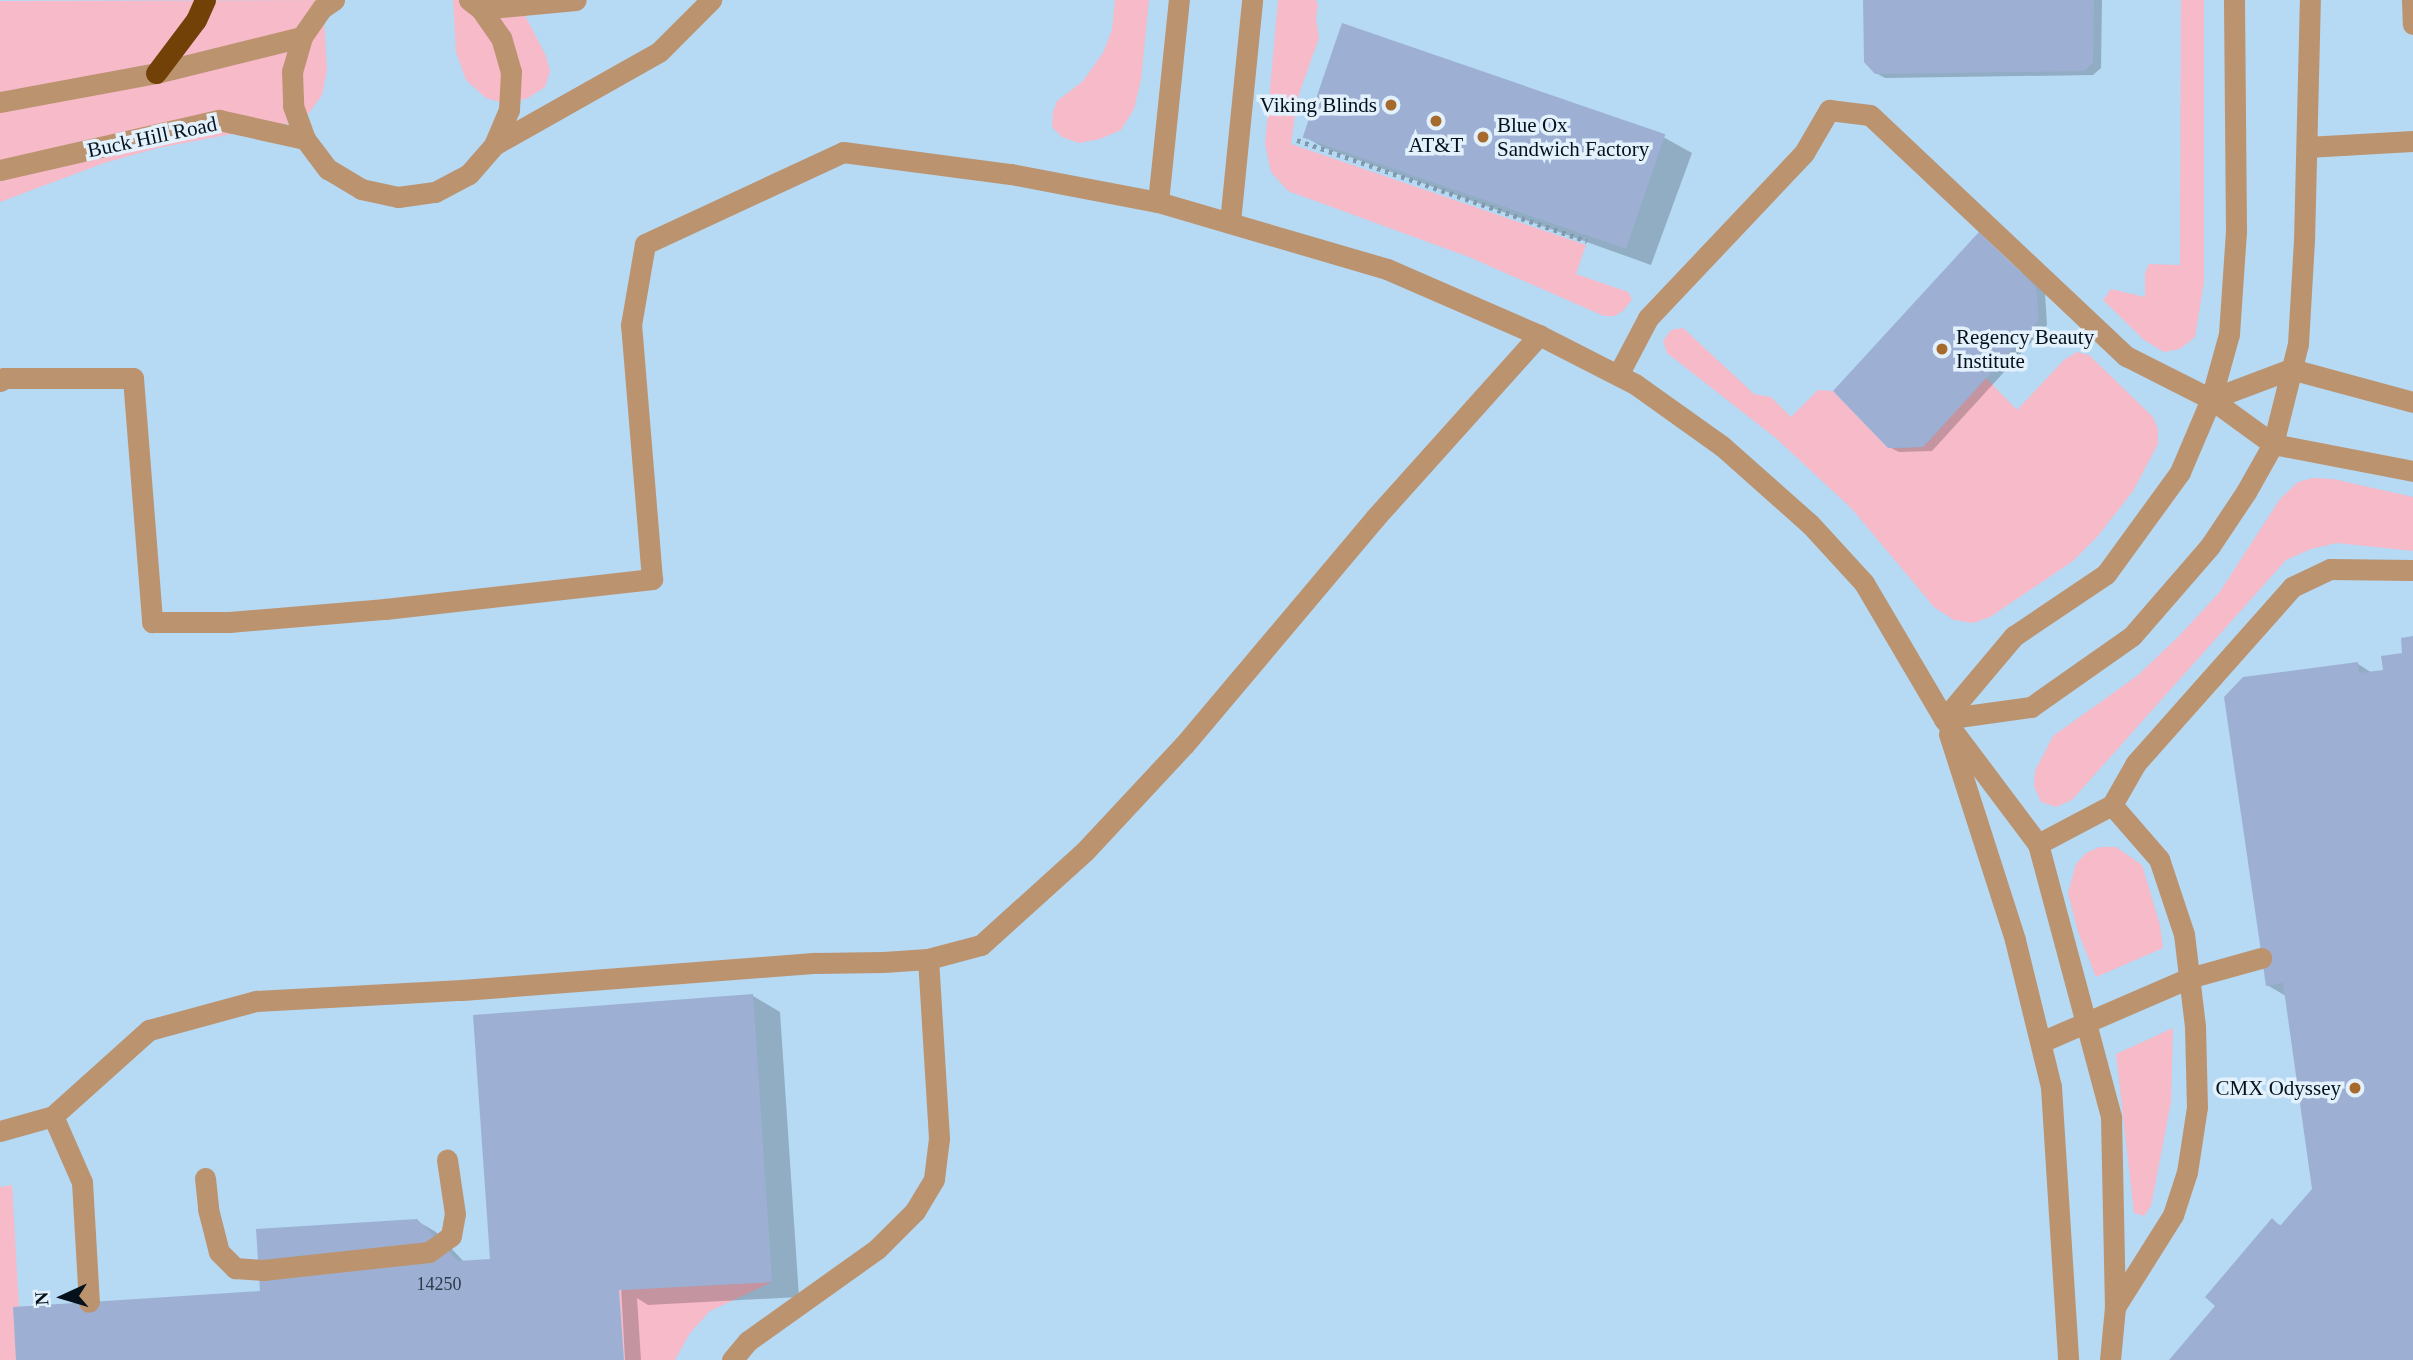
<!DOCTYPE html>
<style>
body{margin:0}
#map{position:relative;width:2413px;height:1360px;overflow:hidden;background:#c9e6fe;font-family:Georgia,serif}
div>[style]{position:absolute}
.built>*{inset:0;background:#b6d9f4;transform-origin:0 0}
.green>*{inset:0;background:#f6bac8}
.shadow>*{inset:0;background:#0003}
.building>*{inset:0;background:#9db0d4;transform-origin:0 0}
.path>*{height:4.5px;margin-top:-2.25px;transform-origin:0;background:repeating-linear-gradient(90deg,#8299ac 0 3.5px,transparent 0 8.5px)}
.minor>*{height:21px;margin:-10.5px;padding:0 10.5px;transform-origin:10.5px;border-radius:10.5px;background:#bc936f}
.highway>*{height:21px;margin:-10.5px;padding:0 10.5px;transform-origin:10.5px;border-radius:10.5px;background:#714108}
.dots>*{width:19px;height:19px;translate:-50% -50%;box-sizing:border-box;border:4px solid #e3f1fd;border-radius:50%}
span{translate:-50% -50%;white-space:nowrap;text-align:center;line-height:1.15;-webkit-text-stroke:7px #e3f1fd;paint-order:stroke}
.number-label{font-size:18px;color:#2b3a4a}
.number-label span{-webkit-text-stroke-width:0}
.poi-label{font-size:21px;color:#05121c}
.right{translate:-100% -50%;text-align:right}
.left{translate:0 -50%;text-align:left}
.street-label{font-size:21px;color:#05121c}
.north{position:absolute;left:28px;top:1262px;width:70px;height:70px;-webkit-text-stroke:5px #e3f1fd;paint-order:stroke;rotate:266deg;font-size:19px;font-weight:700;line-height:28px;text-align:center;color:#05121c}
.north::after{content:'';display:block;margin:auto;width:24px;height:32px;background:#05121c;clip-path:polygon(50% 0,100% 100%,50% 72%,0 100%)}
</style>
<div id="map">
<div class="built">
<i style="left:0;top:0;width:2413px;height:1360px"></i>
</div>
<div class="green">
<i style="clip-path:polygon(323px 0,327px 71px,322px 95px,309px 113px,291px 123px,158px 148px,104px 163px,0 202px,0 1px)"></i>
<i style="clip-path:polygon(453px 0,517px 0,546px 56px,550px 71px,545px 87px,528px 98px,507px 104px,486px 98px,466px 80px,456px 52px)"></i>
<i style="clip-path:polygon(1115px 0,1149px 0,1141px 80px,1134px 109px,1121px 130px,1100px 139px,1079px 143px,1062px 137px,1052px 127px,1053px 112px,1057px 101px,1082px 82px,1103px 53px,1112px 30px)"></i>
<i style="clip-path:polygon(1278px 0,1316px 0,1318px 5px,1316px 18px,1319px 38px,1297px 100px,1291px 144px,1586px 245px,1576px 274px,1628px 292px,1632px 299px,1624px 310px,1615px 316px,1604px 316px,1469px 257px,1288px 191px,1271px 172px,1265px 144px)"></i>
<i style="clip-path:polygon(2181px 0,2204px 0,2204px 282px,2195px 337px,2180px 349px,2164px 352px,2144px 340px,2103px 300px,2111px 289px,2145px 297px,2145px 273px,2149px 264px,2180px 265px)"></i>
<i style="clip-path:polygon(1683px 328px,1754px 394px,1771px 397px,1791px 417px,1818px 390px,1833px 391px,1888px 448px,1923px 447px,1986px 378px,2017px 410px,2064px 360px,2077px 352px,2089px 355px,2153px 417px,2158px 429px,2158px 444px,2133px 491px,2097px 537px,2073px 561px,1990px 617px,1973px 623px,1954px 620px,1934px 607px,1852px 509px,1777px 439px,1667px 353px,1663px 341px,1671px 330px)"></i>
<i style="clip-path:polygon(2313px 478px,2333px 479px,2413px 497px,2413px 551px,2337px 543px,2311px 549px,2286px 560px,2072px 800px,2056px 807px,2041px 802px,2034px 786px,2035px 771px,2053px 736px,2137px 676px,2177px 638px,2219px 593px,2280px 499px,2298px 482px)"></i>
<i style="clip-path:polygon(2100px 847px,2116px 847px,2142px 865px,2160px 925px,2163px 948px,2096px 977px,2078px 932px,2068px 893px,2076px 864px,2086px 853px)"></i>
<i style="clip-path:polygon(2173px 1028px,2171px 1102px,2151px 1206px,2144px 1216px,2134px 1213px,2116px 1054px)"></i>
<i style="clip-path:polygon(12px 1185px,19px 1307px,16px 1360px,0 1360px,0 1187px)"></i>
<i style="clip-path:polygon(772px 1282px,710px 1311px,690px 1333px,675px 1360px,624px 1360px,619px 1290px)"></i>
</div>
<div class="shadow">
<i style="clip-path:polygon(1865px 0,2102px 0,2101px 68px,2093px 75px,1885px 78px,1876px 73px)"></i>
<i style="clip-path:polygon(1526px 91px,1665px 138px,1692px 153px,1651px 265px,1322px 147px,1304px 136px)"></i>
<i style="clip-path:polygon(1979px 235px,2045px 293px,2047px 325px,1932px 451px,1899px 452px,1889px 447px)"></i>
<i style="clip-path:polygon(2413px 638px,2413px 1360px,2171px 1360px,2218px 1306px,2272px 1221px,2282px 1226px,2314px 1189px,2286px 996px,2267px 985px,2358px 664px,2372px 673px,2385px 671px,2404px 655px)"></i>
<i style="clip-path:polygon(753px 996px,780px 1012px,799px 1297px,648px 1305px,637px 1298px,641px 1360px,625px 1360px,621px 1286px,617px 1286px,622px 1360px,18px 1360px,262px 1293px,417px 1221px,436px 1232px,465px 1263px,490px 1261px)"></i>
</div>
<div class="building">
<i style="clip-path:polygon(1863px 0,2094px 0,2093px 63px,2084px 71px,1875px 74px,1864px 62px)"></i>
<i style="left:1342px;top:23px;width:342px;height:121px;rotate:19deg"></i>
<i style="clip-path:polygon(1979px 232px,2036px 287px,2039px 320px,1923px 447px,1888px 448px,1833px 391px)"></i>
<i style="clip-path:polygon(2413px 636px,2413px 1360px,2169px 1360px,2215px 1306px,2205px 1297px,2272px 1218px,2280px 1226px,2312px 1189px,2283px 983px,2266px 986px,2224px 697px,2243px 677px,2358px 662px,2359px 673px,2383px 670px,2381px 656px,2402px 653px,2401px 638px)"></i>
<i style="clip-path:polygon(753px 994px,772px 1282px,619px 1290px,624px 1360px,16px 1360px,13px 1307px,260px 1291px,256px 1229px,417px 1219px,458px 1261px,490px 1259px,473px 1015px)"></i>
</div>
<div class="path">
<i style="left:1297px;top:140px;width:307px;rotate:19.2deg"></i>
</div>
<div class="minor">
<i style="left:334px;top:0;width:14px;rotate:146deg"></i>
<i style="left:322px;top:8px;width:35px;rotate:125deg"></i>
<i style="left:302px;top:37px;width:35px;rotate:106deg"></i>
<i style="left:292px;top:71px;width:35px;rotate:88deg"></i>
<i style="left:293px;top:106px;width:35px;rotate:70deg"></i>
<i style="left:305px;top:139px;width:38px;rotate:53deg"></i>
<i style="left:328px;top:169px;width:39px;rotate:31deg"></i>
<i style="left:361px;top:189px;width:38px;rotate:12deg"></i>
<i style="left:398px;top:197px;width:37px;rotate:-8deg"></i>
<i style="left:435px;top:192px;width:38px;rotate:-28deg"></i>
<i style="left:469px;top:174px;width:38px;rotate:-49deg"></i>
<i style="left:494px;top:145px;width:38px;rotate:-67deg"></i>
<i style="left:509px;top:110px;width:38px;rotate:-87deg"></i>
<i style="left:511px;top:72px;width:35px;rotate:-106deg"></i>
<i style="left:501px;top:38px;width:35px;rotate:-125deg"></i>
<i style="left:481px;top:9px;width:15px;rotate:-143deg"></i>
<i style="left:2412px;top:0;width:24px;rotate:88deg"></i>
<i style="left:481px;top:9px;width:95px;rotate:-5.4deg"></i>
<i style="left:0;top:102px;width:159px;rotate:-10.5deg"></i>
<i style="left:156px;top:73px;width:150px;rotate:-13.9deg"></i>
<i style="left:494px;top:145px;width:189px;rotate:-29.4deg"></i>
<i style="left:659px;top:52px;width:74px;rotate:-45deg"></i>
<i style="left:2307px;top:147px;width:106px;rotate:-3.2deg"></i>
<i style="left:0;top:170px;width:225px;rotate:-12.9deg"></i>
<i style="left:219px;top:120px;width:88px;rotate:12.5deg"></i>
<i style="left:1158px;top:202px;width:203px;rotate:-84.1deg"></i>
<i style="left:1230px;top:222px;width:223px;rotate:-84.3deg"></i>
<i style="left:1618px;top:375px;width:64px;rotate:-62.2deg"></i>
<i style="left:1648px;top:318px;width:227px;rotate:-46.6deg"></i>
<i style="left:1804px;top:153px;width:50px;rotate:-59.8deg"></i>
<i style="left:1829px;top:110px;width:41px;rotate:7deg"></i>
<i style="left:1870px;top:115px;width:352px;rotate:43.3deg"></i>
<i style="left:2126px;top:356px;width:95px;rotate:26.8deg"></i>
<i style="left:2211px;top:399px;width:77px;rotate:36deg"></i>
<i style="left:2273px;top:444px;width:143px;rotate:10.9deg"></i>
<i style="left:0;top:381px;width:5px;rotate:-37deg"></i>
<i style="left:4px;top:378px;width:129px"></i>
<i style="left:133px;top:378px;width:245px;rotate:85.5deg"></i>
<i style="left:152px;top:622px;width:77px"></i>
<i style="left:229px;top:622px;width:157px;rotate:-4.8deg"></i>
<i style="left:385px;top:609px;width:269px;rotate:-6.4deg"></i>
<i style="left:652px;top:579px;width:255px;rotate:-94.7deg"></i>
<i style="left:631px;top:325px;width:82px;rotate:-80.2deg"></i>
<i style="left:645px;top:244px;width:218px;rotate:-24.9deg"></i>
<i style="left:843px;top:152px;width:169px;rotate:7.5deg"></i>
<i style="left:1011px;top:174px;width:150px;rotate:10.8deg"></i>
<i style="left:1158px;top:202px;width:239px;rotate:16.3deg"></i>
<i style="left:1387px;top:269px;width:166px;rotate:23.5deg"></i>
<i style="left:1539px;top:335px;width:108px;rotate:27deg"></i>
<i style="left:1635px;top:384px;width:107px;rotate:35.5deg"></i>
<i style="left:1722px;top:446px;width:118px;rotate:41.6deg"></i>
<i style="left:1810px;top:524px;width:80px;rotate:47.5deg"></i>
<i style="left:1864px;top:583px;width:158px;rotate:59.5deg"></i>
<i style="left:1944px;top:719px;width:156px;rotate:53.1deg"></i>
<i style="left:2038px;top:844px;width:283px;rotate:75deg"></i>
<i style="left:2111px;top:1117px;width:190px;rotate:88.8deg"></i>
<i style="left:2115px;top:1307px;width:53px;rotate:95.4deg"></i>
<i style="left:2211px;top:399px;width:85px;rotate:-20.6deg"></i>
<i style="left:2291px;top:369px;width:126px;rotate:15.1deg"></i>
<i style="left:1944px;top:719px;width:88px;rotate:-7.9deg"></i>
<i style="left:2031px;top:707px;width:123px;rotate:-35.1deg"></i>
<i style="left:2132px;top:636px;width:119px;rotate:-49.1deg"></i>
<i style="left:2210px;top:546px;width:65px;rotate:-56.3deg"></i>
<i style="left:2246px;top:492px;width:55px;rotate:-60.6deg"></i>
<i style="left:2273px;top:444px;width:103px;rotate:-76deg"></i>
<i style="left:2298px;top:344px;width:103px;rotate:-86.7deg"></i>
<i style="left:2304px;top:241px;width:241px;rotate:-88.6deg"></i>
<i style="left:1944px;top:719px;width:109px;rotate:-49.9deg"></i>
<i style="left:2014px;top:636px;width:111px;rotate:-34deg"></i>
<i style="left:2106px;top:574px;width:126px;rotate:-54deg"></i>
<i style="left:2180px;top:472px;width:79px;rotate:-67deg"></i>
<i style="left:2211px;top:399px;width:67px;rotate:-74.5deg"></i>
<i style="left:2229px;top:334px;width:104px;rotate:-86.1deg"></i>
<i style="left:2236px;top:230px;width:230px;rotate:-90.5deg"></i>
<i style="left:1949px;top:734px;width:216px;rotate:72.2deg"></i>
<i style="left:2015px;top:940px;width:151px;rotate:76.2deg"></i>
<i style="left:2051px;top:1087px;width:274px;rotate:86.4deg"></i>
<i style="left:2112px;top:805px;width:48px;rotate:-60.3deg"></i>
<i style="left:2136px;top:763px;width:235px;rotate:-48.4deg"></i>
<i style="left:2292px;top:587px;width:42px;rotate:-25.3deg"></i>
<i style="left:2330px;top:569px;width:83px;rotate:0.7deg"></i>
<i style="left:2038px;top:844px;width:84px;rotate:-27.8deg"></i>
<i style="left:2112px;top:805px;width:72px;rotate:49deg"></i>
<i style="left:2159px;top:859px;width:79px;rotate:71.6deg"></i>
<i style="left:2184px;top:934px;width:93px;rotate:83.2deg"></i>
<i style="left:2195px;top:1026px;width:81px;rotate:88.6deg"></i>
<i style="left:2197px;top:1107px;width:66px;rotate:98.7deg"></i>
<i style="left:2187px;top:1172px;width:45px;rotate:108deg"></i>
<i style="left:2173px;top:1215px;width:109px;rotate:122.2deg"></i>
<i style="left:2041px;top:1042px;width:161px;rotate:-23.4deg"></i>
<i style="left:2189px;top:978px;width:75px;rotate:-15.5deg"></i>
<i style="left:53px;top:1116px;width:72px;rotate:66.3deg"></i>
<i style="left:82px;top:1182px;width:120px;rotate:86.7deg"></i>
<i style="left:0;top:1131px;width:55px;rotate:-15.8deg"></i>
<i style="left:53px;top:1116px;width:129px;rotate:-41.9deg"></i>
<i style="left:149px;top:1030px;width:111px;rotate:-15.2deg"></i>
<i style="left:256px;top:1001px;width:206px;rotate:-3.1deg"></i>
<i style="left:462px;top:990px;width:355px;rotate:-4.4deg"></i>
<i style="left:816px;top:963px;width:67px;rotate:-0.9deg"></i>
<i style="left:883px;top:962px;width:45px;rotate:-3.8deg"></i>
<i style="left:928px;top:959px;width:55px;rotate:-14.8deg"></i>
<i style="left:981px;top:945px;width:140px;rotate:-42.1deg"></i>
<i style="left:1085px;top:851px;width:145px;rotate:-47deg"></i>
<i style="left:1184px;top:745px;width:297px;rotate:-49.9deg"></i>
<i style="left:1375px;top:518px;width:246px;rotate:-48.1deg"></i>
<i style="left:205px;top:1178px;width:31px;rotate:84deg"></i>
<i style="left:208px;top:1209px;width:44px;rotate:75.7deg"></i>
<i style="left:219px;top:1252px;width:23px;rotate:45deg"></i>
<i style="left:235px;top:1268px;width:28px;rotate:4deg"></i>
<i style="left:263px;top:1270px;width:167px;rotate:-6.2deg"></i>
<i style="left:429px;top:1252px;width:27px;rotate:-36deg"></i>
<i style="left:451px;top:1236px;width:22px;rotate:-80deg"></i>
<i style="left:455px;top:1214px;width:55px;rotate:-98.4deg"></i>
<i style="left:732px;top:1360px;width:25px;rotate:-50deg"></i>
<i style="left:748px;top:1341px;width:158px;rotate:-35.5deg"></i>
<i style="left:877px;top:1249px;width:54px;rotate:-45deg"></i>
<i style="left:915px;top:1211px;width:37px;rotate:-59deg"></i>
<i style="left:934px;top:1179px;width:41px;rotate:-83deg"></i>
<i style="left:939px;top:1138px;width:179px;rotate:-93.5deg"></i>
</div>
<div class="highway">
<i style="left:156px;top:73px;width:66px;rotate:-53deg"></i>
<i style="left:196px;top:20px;width:22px;rotate:-66deg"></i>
</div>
<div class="dots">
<i style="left:1391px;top:105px;background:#a76a2d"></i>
<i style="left:1436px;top:121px;background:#a76a2d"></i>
<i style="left:1483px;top:137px;background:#a76a2d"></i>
<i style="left:1942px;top:349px;background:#a76a2d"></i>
<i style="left:2355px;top:1088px;background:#a76a2d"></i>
</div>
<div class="number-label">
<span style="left:439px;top:1284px">14250</span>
</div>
<div class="poi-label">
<span class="right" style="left:1377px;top:105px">Viking Blinds</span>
<span class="left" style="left:1497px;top:137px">Blue Ox<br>Sandwich Factory</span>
<span style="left:1436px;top:145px">AT&amp;T</span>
<span class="left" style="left:1956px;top:349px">Regency Beauty<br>Institute</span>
<span class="right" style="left:2341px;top:1088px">CMX Odyssey</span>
</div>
<div class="street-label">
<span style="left:152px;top:137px;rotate:-12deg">Buck Hill Road</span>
</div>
<div class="north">N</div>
</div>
